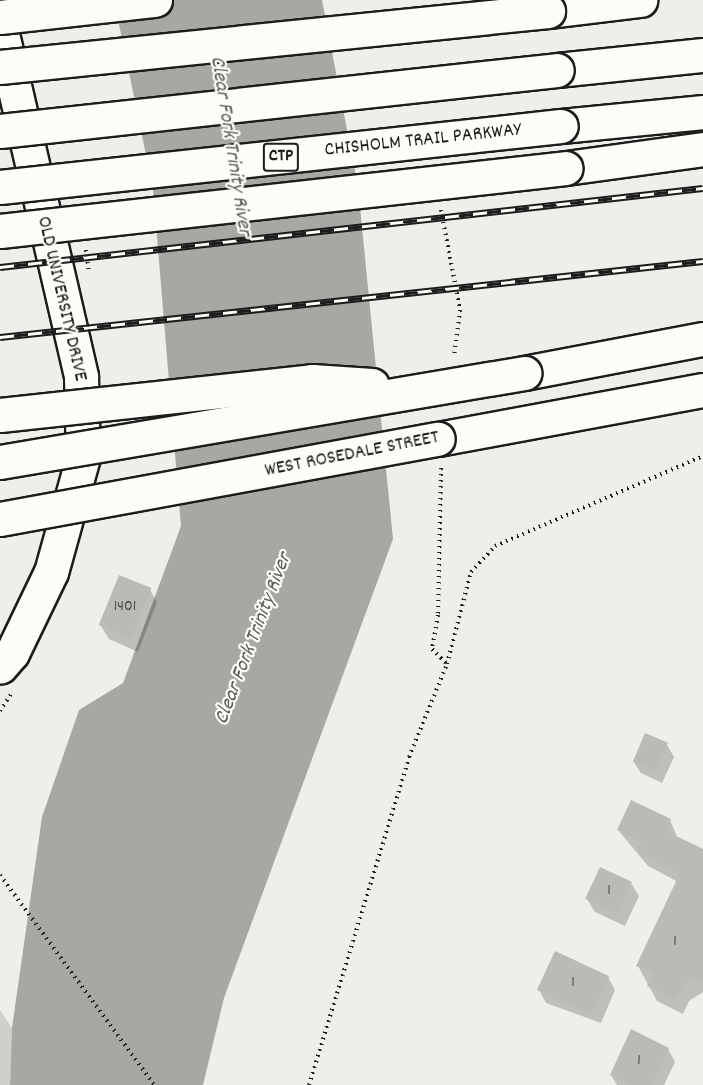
<!DOCTYPE html>
<style>
body{margin:0}
#map{position:relative;width:703px;height:1085px;overflow:hidden;background:#f0eeea;font-family:Dekko,sans-serif}
div>[style]{position:absolute}
.green>*{inset:0;background:#d0cfcc}
.water>*{inset:0;background:#a8a7a3}
.shadow>*{inset:0;background:#0003}
.building>*{inset:0;background:#bbbab6;transform-origin:0 0}
.path>*{height:4px;margin-top:-2px;transform-origin:0;background:repeating-linear-gradient(90deg,#1c1c1c 0 1.5px,transparent 0 6px)}
.roads{filter:drop-shadow(2px 0 #1c1c1c) drop-shadow(-2px 0 #1c1c1c) drop-shadow(0 2px #1c1c1c) drop-shadow(0 -2px #1c1c1c)}
.minor>*{height:33px;margin:-16.5px;padding:0 16.5px;transform-origin:16.5px;border-radius:16.5px;background:#fdfcf7}
.major>*{height:33px;margin:-16.5px;padding:0 16.5px;transform-origin:16.5px;border-radius:16.5px;background:#fdfcf7}
.highway>*{height:33px;margin:-16.5px;padding:0 16.5px;transform-origin:16.5px;border-radius:16.5px;background:#fdfcf7}
.rail>*{height:7px;margin-top:-3.5px;transform-origin:0;background:repeating-linear-gradient(90deg,#fdfcf7 0 14px,#1c1c1c 0 28px);box-sizing:border-box;border-block:2px solid #1c1c1c}
.bridges{filter:drop-shadow(2px 0 #1c1c1c) drop-shadow(-2px 0 #1c1c1c) drop-shadow(0 2px #1c1c1c) drop-shadow(0 -2px #1c1c1c)}
.major-bridge>*{height:33px;margin:-16.5px;padding:0 16.5px;transform-origin:16.5px;border-radius:16.5px;background:#fdfcf7}
.highway-bridge>*{height:33px;margin:-16.5px;padding:0 16.5px;transform-origin:16.5px;border-radius:16.5px;background:#fdfcf7}
span{translate:-50% -50%;white-space:nowrap;text-align:center;line-height:1.15;-webkit-text-stroke:4.5px #fdfcf7;paint-order:stroke}
.number-label{font-size:16px;color:#444442}
.number-label span{-webkit-text-stroke-width:0}
.shield-label span{padding:2px 4px;background:#fdfcf7;border:2px solid;border-radius:4px;-webkit-text-stroke-width:0}
.shield-label{font-size:18px;color:#1c1c1c;font-weight:700}
.street-label{font-size:20px;color:#1c1c1c}
.water-label{font-size:21px;color:#5b5b59;font-style:italic}
</style>
<div id="map">
<div class="green">
<i style="clip-path:polygon(0 1010px,12px 1028px,10px 1085px,0 1085px)"></i>
</div>
<div class="water">
<i style="clip-path:polygon(114px 0,322px 0,358px 187px,393px 539px,224px 998px,203px 1085px,10px 1085px,12px 1028px,42px 817px,79px 710px,123px 683px,181px 526px,153px 189px)"></i>
</div>
<div class="shadow">
<i style="clip-path:polygon(150px 590px,157px 602px,138px 652px,109px 639px,101px 626px)"></i>
<i style="clip-path:polygon(667px 745px,674px 757px,662px 783px,641px 773px,633px 761px)"></i>
<i style="clip-path:polygon(670px 820px,678px 839px,703px 851px,703px 992px,689px 1001px,683px 1014px,657px 1001px,638px 966px,678px 882px,648px 866px,618px 830px)"></i>
<i style="clip-path:polygon(631px 883px,639px 896px,625px 926px,595px 912px,587px 899px)"></i>
<i style="clip-path:polygon(608px 977px,615px 990px,601px 1023px,546px 1003px,539px 990px)"></i>
<i style="clip-path:polygon(668px 1049px,675px 1062px,664px 1085px,617px 1085px,611px 1075px)"></i>
</div>
<div class="building">
<i style="left:119px;top:575px;width:35px;height:54px;rotate:22deg"></i>
<i style="left:645px;top:733px;width:25px;height:31px;rotate:23deg"></i>
<i style="clip-path:polygon(631px 800px,671px 819px,666px 831px,703px 849px,703px 982px,691px 976px,675px 1000px,647px 986px,653px 973px,636px 966px,680px 873px,637px 851px,642px 842px,617px 830px)"></i>
<i style="left:600px;top:867px;width:35px;height:35px;rotate:25deg"></i>
<i style="left:555px;top:951px;width:60px;height:43px;rotate:25deg"></i>
<i style="clip-path:polygon(631px 1029px,669px 1048px,651px 1085px,631px 1085px,610px 1075px)"></i>
</div>
<div class="path">
<i style="left:441px;top:210px;width:102px;rotate:79.2deg"></i>
<i style="left:460px;top:310px;width:47px;rotate:97.3deg"></i>
<i style="left:86px;top:250px;width:22px;rotate:82deg"></i>
<i style="left:441px;top:468px;width:147px;rotate:91.2deg"></i>
<i style="left:438px;top:615px;width:35px;rotate:100deg"></i>
<i style="left:432px;top:649px;width:21px;rotate:45deg"></i>
<i style="left:0;top:711px;width:20px;rotate:-57deg"></i>
<i style="left:0;top:875px;width:260px;rotate:53.7deg"></i>
<i style="left:309px;top:1085px;width:343px;rotate:-73deg"></i>
<i style="left:409px;top:757px;width:100px;rotate:-67.8deg"></i>
<i style="left:447px;top:664px;width:95px;rotate:-75.4deg"></i>
<i style="left:471px;top:572px;width:35px;rotate:-47deg"></i>
<i style="left:495px;top:546px;width:227px;rotate:-23.4deg"></i>
</div>
<div class="roads">
<div class="minor">
<i style="left:0;top:25px;width:361px;rotate:77deg"></i>
<i style="left:81px;top:377px;width:80px;rotate:88.6deg"></i>
<i style="left:83px;top:457px;width:119px;rotate:105.5deg"></i>
<i style="left:51px;top:572px;width:90px;rotate:115.7deg"></i>
<i style="left:12px;top:653px;width:18px;rotate:131deg"></i>
</div>
<div class="major">
<i style="left:524px;top:373px;width:182px;rotate:-10.8deg"></i>
<i style="left:438px;top:439px;width:269px;rotate:-10.5deg"></i>
</div>
<div class="highway">
<i style="left:548px;top:11px;width:93px;rotate:-6.8deg"></i>
<i style="left:557px;top:70px;width:147px;rotate:-5.9deg"></i>
<i style="left:561px;top:126px;width:143px;rotate:-5.6deg"></i>
<i style="left:566px;top:168px;width:138px;rotate:-7.9deg"></i>
</div>
</div>
<div class="rail">
<i style="left:0;top:267px;width:707px;rotate:-6.41deg"></i>
<i style="left:0;top:337px;width:707px;rotate:-6.17deg"></i>
</div>
<div class="bridges">
<div class="major-bridge">
<i style="left:0;top:415px;width:314px;rotate:-6.2deg"></i>
<i style="left:312px;top:381px;width:60px;rotate:3.8deg"></i>
<i style="left:0;top:462px;width:532px;rotate:-9.64deg"></i>
<i style="left:0;top:519px;width:445px;rotate:-10.4deg"></i>
</div>
<div class="highway-bridge">
<i style="left:0;top:17px;width:156px;rotate:-6.3deg"></i>
<i style="left:0;top:67px;width:551px;rotate:-5.83deg"></i>
<i style="left:0;top:131px;width:560px;rotate:-6.25deg"></i>
<i style="left:0;top:187px;width:564px;rotate:-6.21deg"></i>
<i style="left:0;top:231px;width:569px;rotate:-6.35deg"></i>
</div>
</div>
<div class="number-label">
<span style="left:125px;top:607px">1401</span>
<span style="left:609px;top:891px">1</span>
<span style="left:675px;top:942px">1</span>
<span style="left:573px;top:983px">1</span>
<span style="left:639px;top:1061px">1</span>
</div>
<div class="shield-label">
<span style="left:281px;top:157px">CTP</span>
</div>
<div class="street-label">
<span style="left:423px;top:141px;rotate:-6deg">CHISHOLM TRAIL PARKWAY</span>
<span style="left:61px;top:299px;rotate:77deg">OLD UNIVERSITY DRIVE</span>
<span style="left:352px;top:455px;rotate:-11deg">WEST ROSEDALE STREET</span>
</div>
<div class="water-label">
<span style="left:230px;top:146px;rotate:81deg">Clear Fork Trinity River</span>
<span style="left:254px;top:639px;rotate:-69deg">Clear Fork Trinity River</span>
</div>
</div>
